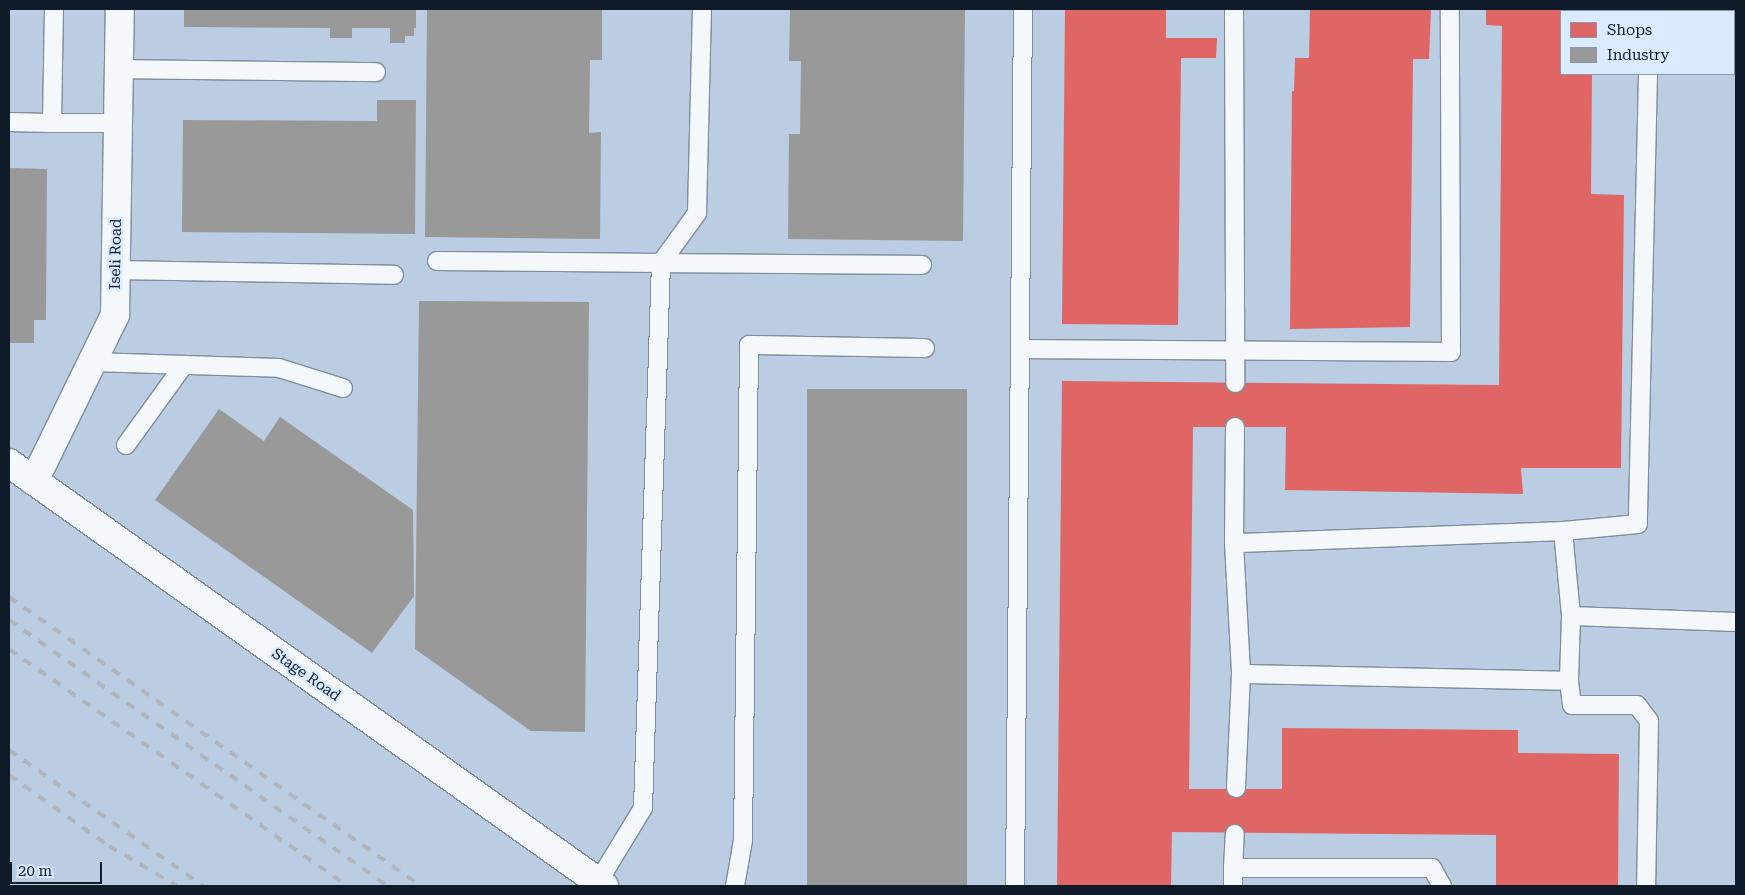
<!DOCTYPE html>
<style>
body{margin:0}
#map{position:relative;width:1745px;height:895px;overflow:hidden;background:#bbcde3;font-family:"Roboto Serif",serif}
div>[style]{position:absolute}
.shops>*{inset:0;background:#e06666}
.industry>*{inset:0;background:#999;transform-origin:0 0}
.roads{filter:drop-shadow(1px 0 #7f8d9d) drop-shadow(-1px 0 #7f8d9d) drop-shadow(0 1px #7f8d9d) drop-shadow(0 -1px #7f8d9d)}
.service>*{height:18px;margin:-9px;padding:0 9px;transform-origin:9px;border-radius:9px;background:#f5f8fb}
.minor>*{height:28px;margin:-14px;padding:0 14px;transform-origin:14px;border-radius:14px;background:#f5f8fb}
.tertiary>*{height:28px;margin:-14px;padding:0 14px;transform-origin:14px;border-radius:14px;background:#f5f8fb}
.rail>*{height:4px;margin-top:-2px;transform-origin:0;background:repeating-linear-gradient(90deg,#b1b5ba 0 9px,transparent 0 18px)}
span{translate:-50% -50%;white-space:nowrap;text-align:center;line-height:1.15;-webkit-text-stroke:5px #daeaff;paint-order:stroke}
.street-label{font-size:15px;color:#0f1b29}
.frame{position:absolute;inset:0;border:10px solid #0f1b29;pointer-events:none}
.legend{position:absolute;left:1560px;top:10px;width:175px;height:65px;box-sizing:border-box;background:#daeaff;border:1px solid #8997a9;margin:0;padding:6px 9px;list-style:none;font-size:15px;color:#0f1b29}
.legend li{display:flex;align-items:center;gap:10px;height:25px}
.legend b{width:25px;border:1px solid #8997a9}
.scale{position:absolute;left:10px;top:862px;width:92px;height:22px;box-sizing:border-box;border:2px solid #0f1b29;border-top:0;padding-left:6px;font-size:15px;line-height:18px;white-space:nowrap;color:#0f1b29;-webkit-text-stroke:4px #daeaff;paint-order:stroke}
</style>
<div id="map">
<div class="shops">
<i style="clip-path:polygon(1065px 9px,1166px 9px,1166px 38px,1217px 38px,1216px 58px,1181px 58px,1178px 325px,1062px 324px)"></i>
<i style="clip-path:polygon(1310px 9px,1431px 9px,1429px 59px,1413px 59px,1410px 327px,1290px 329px,1292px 91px,1294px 91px,1295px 58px,1309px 58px)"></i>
<i style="clip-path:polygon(1486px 9px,1593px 9px,1593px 11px,1561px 11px,1561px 74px,1592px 74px,1591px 194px,1624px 195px,1621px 468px,1521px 468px,1523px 494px,1285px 490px,1286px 427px,1193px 427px,1189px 789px,1282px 789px,1282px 728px,1518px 730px,1518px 753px,1619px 754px,1618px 886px,1496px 886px,1496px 835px,1172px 832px,1171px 886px,1057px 886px,1062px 381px,1499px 385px,1502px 26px,1486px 25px)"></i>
</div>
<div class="industry">
<i style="clip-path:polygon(184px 9px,416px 9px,416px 28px,414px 28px,414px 36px,405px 36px,405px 43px,390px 43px,390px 28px,352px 28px,352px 38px,330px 38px,330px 28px,184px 27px)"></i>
<i style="clip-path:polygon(427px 9px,602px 9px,602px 60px,590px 60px,589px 133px,601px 132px,600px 239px,425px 237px)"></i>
<i style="clip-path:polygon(790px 9px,965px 9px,963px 241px,788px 239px,789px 134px,800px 134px,801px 61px,789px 61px)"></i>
<i style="clip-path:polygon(377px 100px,416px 100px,415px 234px,182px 232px,183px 120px,377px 121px)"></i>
<i style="clip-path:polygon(9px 168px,47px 169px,46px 320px,34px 320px,34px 343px,9px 343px)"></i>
<i style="clip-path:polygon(419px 301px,589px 302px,585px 732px,531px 731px,415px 649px)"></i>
<i style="left:807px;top:389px;width:160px;height:497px"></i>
<i style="clip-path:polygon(219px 409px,264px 441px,280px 417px,413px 510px,414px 596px,372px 653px,155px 500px)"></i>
</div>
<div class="roads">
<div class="service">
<i style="left:1234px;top:9px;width:374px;rotate:89.8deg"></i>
<i style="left:1649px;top:11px;width:2px;rotate:-90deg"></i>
<i style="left:119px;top:69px;width:257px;rotate:0.7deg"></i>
<i style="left:1648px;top:74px;width:450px;rotate:91.3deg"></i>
<i style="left:1638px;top:524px;width:75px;rotate:174.7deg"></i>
<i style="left:1563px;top:531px;width:85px;rotate:84.6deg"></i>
<i style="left:1571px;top:616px;width:165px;rotate:2.1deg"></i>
<i style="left:9px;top:122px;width:43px;rotate:1.3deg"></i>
<i style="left:52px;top:123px;width:114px;rotate:-89deg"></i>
<i style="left:52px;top:123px;width:66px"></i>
<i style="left:437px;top:261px;width:224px;rotate:0.5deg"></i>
<i style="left:661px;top:263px;width:62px;rotate:-54.2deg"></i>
<i style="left:697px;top:213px;width:204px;rotate:-88.6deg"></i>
<i style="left:115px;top:270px;width:279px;rotate:1deg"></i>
<i style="left:1021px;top:349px;width:430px;rotate:0.4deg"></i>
<i style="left:1451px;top:352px;width:343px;rotate:-90.2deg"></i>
<i style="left:92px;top:362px;width:187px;rotate:1.8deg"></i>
<i style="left:279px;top:368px;width:67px;rotate:17.4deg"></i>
<i style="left:126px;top:445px;width:99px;rotate:-54.1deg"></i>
<i style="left:1563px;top:531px;width:329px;rotate:177.9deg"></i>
<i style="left:1234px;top:543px;width:131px;rotate:86.9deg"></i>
<i style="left:1241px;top:674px;width:328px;rotate:1.2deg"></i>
<i style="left:1234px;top:543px;width:116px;rotate:-89.5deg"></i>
<i style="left:1571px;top:616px;width:65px;rotate:91.8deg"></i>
<i style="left:1569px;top:681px;width:24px;rotate:83deg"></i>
<i style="left:1572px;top:705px;width:65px"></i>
<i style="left:1637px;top:705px;width:20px;rotate:53deg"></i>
<i style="left:1649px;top:721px;width:165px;rotate:91deg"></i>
<i style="left:1236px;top:788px;width:114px;rotate:-87.5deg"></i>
<i style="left:1233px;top:868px;width:34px;rotate:-87deg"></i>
<i style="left:598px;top:882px;width:87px;rotate:-58.7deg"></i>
<i style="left:643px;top:808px;width:545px;rotate:-88.11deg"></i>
<i style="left:661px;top:263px;width:261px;rotate:0.4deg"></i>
<i style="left:735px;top:886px;width:47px;rotate:-80.1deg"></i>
<i style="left:743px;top:840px;width:495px;rotate:-89.3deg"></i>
<i style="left:749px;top:345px;width:176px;rotate:1deg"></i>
<i style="left:1015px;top:886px;width:877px;rotate:-89.48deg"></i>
<i style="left:1233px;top:886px;width:18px;rotate:-90deg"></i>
<i style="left:1233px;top:868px;width:199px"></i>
<i style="left:1432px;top:868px;width:21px;rotate:61deg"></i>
</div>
<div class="minor">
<i style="left:34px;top:481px;width:185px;rotate:-64deg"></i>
<i style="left:115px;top:315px;width:306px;rotate:-89.1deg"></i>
</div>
<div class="tertiary">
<i style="left:9px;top:463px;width:730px;rotate:35.41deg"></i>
</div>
</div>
<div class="rail">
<i style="left:9px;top:597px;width:503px;rotate:35.05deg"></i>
<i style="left:9px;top:620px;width:463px;rotate:35.1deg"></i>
<i style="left:9px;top:649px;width:413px;rotate:35deg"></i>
<i style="left:9px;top:750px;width:237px;rotate:35deg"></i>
<i style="left:9px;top:775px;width:123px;rotate:35.4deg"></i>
<i style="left:109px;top:846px;width:79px;rotate:30.5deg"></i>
</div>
<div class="street-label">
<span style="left:116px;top:254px;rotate:-89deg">Iseli Road</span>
<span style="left:306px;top:675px;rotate:35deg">Stage Road</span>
</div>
<div class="frame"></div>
<ul class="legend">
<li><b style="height:14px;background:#e06666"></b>Shops</li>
<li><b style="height:14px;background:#999"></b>Industry</li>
</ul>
<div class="scale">20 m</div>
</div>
